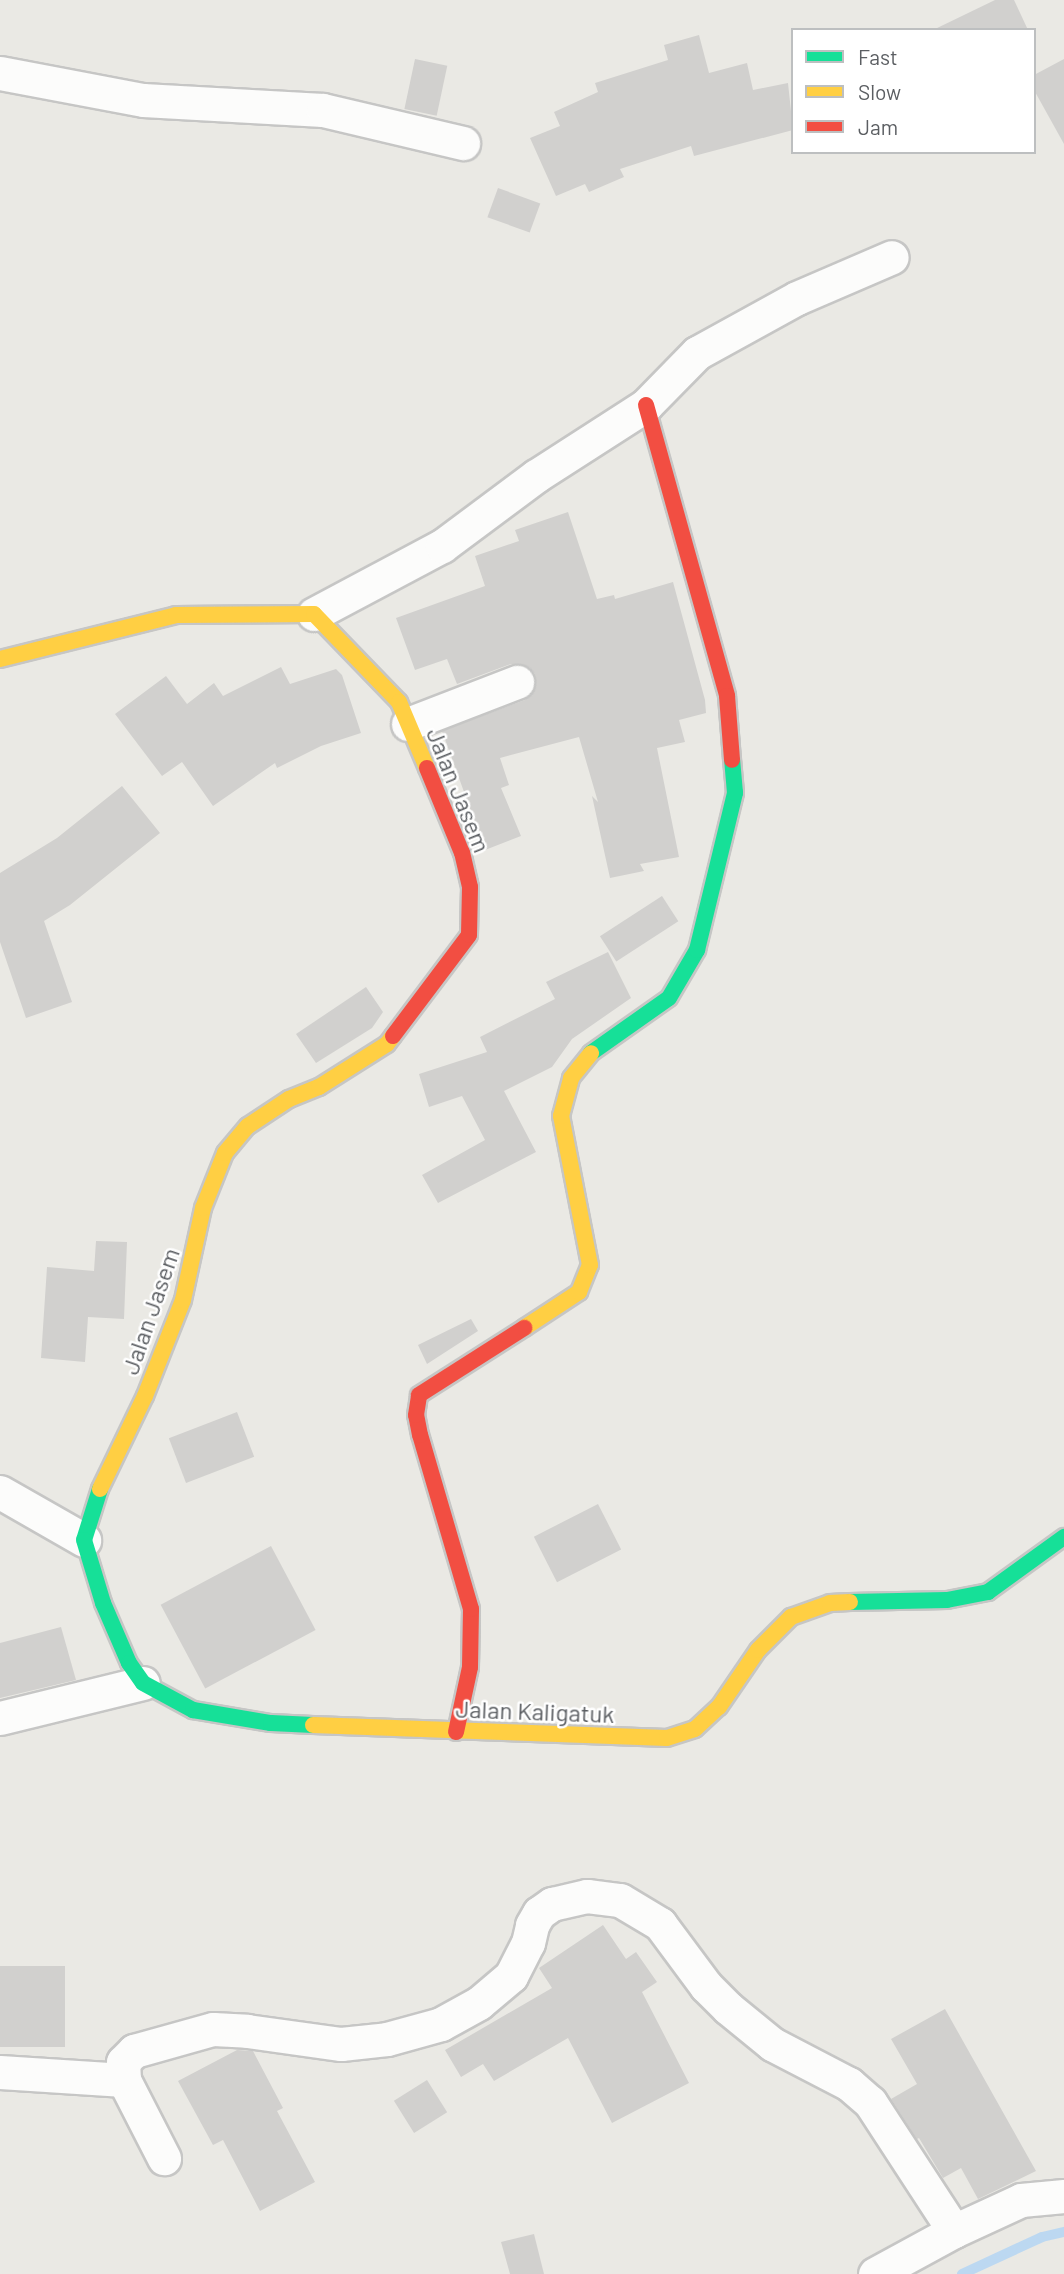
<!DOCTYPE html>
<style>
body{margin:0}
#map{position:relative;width:1064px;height:2274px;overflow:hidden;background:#eae9e4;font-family:Barlow,sans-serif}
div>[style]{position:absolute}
.stream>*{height:10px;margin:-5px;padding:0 5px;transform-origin:5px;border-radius:5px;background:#bcd8f1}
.building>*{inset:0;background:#d1d0ce;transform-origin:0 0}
.roads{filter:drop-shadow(2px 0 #c6c6c5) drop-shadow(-2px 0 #c6c6c5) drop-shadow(0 2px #c6c6c5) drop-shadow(0 -2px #c6c6c5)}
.street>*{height:33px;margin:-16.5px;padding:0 16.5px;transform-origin:16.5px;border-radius:16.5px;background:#fcfcfb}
.fast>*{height:16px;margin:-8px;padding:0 8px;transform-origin:8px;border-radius:8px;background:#16e098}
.slow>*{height:16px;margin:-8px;padding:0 8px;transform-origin:8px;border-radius:8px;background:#ffcf43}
.jam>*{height:16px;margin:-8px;padding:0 8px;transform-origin:8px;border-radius:8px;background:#f24e42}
span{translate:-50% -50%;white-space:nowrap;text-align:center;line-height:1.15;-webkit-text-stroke:5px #fff;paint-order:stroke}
.street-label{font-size:24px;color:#5b5e62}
.legend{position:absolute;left:791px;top:28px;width:245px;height:126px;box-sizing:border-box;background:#fff;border:2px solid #bdbfc0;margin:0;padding:9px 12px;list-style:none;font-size:21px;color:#5b5e62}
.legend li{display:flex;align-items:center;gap:14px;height:35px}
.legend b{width:35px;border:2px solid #bdbfc0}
</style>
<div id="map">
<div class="stream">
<i style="left:962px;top:2274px;width:88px;rotate:-24.8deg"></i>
<i style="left:1042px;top:2237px;width:23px;rotate:-13deg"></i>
</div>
<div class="building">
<i style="clip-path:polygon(995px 0,1014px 0,1028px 30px,933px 30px)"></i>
<i style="clip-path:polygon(699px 35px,709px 73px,747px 63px,753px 90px,788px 83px,793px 130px,694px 156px,691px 146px,620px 169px,624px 177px,589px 192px,585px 184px,556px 196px,530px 138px,560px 126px,554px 112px,598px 92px,595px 83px,668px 60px,664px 45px)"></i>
<i style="left:415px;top:59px;width:33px;height:51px;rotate:12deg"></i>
<i style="clip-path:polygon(1064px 59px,1064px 144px,1034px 90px,1034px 75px)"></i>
<i style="left:498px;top:188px;width:45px;height:31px;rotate:20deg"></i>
<i style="clip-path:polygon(568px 512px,597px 599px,614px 595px,615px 599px,673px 582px,705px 700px,706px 713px,679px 720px,685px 742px,657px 748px,679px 857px,640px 864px,644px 871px,610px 878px,592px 796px,598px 802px,579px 737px,500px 758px,509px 785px,501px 788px,521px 836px,485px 850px,442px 731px,525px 700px,536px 686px,535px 674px,529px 667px,511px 664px,457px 684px,447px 659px,415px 670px,396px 618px,485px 586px,475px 556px,519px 541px,515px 530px)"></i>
<i style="clip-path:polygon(281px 667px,290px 684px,336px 669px,342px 675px,361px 733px,321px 746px,277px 768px,275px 763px,213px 806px,182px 762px,162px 776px,115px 714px,166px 676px,187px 704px,214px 683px,223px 696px)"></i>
<i style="clip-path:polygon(122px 786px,160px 833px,70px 905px,44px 921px,72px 1002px,26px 1018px,0 942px,0 873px,57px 838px)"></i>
<i style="left:662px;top:896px;width:30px;height:74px;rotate:57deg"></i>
<i style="clip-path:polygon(608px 952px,631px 998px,572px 1039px,552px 1067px,504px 1091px,536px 1152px,438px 1203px,422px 1175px,485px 1140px,462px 1096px,429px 1107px,419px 1074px,487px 1052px,480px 1037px,555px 999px,546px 982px)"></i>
<i style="clip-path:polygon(366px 987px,383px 1012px,372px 1028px,316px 1063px,296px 1034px)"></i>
<i style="clip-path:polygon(96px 1241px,127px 1242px,124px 1319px,88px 1317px,85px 1362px,41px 1358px,47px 1267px,94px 1271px)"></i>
<i style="clip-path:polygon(471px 1319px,478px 1331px,427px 1364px,418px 1345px)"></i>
<i style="left:237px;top:1412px;width:48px;height:73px;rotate:69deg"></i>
<i style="left:598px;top:1504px;width:51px;height:72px;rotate:63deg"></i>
<i style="left:271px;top:1546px;width:95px;height:125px;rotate:62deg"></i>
<i style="clip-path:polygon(61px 1627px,76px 1680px,0 1698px,0 1643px)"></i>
<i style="clip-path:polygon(603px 1925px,626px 1959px,636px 1952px,657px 1982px,642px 1992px,689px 2083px,612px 2123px,568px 2038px,494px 2081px,483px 2064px,461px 2077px,445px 2050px,552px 1988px,539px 1968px)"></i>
<i style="left:0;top:1966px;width:65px;height:81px"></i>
<i style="clip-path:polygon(945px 2009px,1036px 2171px,978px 2199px,961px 2168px,943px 2178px,919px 2138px,917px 2139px,891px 2099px,917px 2084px,891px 2039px)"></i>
<i style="clip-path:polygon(237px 2050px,253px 2051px,283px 2108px,277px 2111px,315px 2182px,260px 2211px,223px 2140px,213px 2145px,178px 2081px)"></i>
<i style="left:427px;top:2080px;width:38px;height:39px;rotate:58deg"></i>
<i style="clip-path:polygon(534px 2234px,544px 2274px,510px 2274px,501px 2242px)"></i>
</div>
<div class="roads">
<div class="street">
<i style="left:0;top:73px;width:146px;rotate:10.7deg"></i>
<i style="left:143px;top:100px;width:180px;rotate:3.2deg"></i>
<i style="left:323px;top:110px;width:144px;rotate:13.3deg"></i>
<i style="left:314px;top:614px;width:145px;rotate:-28deg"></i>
<i style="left:442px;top:546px;width:117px;rotate:-36.7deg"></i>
<i style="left:536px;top:476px;width:131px;rotate:-32.8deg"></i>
<i style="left:646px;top:405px;width:73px;rotate:-45.6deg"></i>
<i style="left:697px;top:353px;width:114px;rotate:-28.8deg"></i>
<i style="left:797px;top:298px;width:103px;rotate:-23.3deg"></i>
<i style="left:408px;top:724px;width:117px;rotate:-21.1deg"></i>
<i style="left:0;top:1492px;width:97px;rotate:29.7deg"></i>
<i style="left:0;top:1718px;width:147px;rotate:-13.8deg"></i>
<i style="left:0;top:2072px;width:124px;rotate:3.7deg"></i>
<i style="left:124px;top:2080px;width:88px;rotate:62.9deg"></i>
<i style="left:124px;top:2080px;width:18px;rotate:-93deg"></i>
<i style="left:123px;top:2062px;width:16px;rotate:-45deg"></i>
<i style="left:134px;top:2051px;width:82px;rotate:-15.6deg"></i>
<i style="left:213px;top:2029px;width:34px;rotate:3deg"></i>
<i style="left:247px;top:2031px;width:95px;rotate:7.9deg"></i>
<i style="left:341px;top:2044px;width:46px;rotate:-6.2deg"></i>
<i style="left:387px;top:2039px;width:56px;rotate:-15.5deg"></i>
<i style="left:441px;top:2024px;width:43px;rotate:-28.9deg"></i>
<i style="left:479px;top:2003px;width:42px;rotate:-40.2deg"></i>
<i style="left:511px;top:1976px;width:37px;rotate:-63deg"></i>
<i style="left:528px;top:1943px;width:18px;rotate:-77deg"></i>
<i style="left:532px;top:1925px;width:14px;rotate:-60deg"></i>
<i style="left:539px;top:1913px;width:16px;rotate:-35deg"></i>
<i style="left:552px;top:1904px;width:36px;rotate:-13deg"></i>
<i style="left:587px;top:1896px;width:33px;rotate:7deg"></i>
<i style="left:620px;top:1900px;width:47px;rotate:31deg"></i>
<i style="left:660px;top:1924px;width:77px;rotate:53.4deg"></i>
<i style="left:706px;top:1986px;width:31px;rotate:45deg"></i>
<i style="left:728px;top:2008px;width:57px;rotate:39.3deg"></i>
<i style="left:772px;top:2044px;width:87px;rotate:27.5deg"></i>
<i style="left:849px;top:2084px;width:28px;rotate:41deg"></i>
<i style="left:870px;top:2102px;width:154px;rotate:56.9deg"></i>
<i style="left:875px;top:2274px;width:90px;rotate:-28.6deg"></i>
<i style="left:954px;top:2231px;width:74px;rotate:-24.8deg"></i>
<i style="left:1021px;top:2200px;width:43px;rotate:-5.3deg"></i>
</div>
<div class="fast">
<i style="left:591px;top:1053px;width:95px;rotate:-35.2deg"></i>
<i style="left:669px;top:998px;width:56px;rotate:-59.7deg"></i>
<i style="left:697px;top:950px;width:162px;rotate:-76.4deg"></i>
<i style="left:735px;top:793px;width:33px;rotate:-95deg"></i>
<i style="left:100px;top:1489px;width:53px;rotate:107.4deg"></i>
<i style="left:84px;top:1540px;width:66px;rotate:73.2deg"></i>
<i style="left:103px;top:1603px;width:65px;rotate:66.6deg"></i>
<i style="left:129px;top:1663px;width:24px;rotate:55deg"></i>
<i style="left:143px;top:1683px;width:57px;rotate:28.4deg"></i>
<i style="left:193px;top:1710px;width:79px;rotate:9.5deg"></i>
<i style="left:271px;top:1723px;width:42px;rotate:2.7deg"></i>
<i style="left:850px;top:1602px;width:97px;rotate:-1.2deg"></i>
<i style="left:947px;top:1600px;width:42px;rotate:-11deg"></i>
<i style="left:988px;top:1592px;width:94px;rotate:-35.9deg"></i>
</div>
<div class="slow">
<i style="left:0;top:659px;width:181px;rotate:-14deg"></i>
<i style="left:176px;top:615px;width:138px;rotate:-0.4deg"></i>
<i style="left:314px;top:614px;width:122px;rotate:46deg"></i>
<i style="left:399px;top:702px;width:72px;rotate:67deg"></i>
<i style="left:524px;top:1328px;width:66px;rotate:-33.2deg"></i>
<i style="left:579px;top:1292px;width:29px;rotate:-68deg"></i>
<i style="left:590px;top:1265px;width:152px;rotate:-101deg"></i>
<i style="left:561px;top:1116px;width:39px;rotate:-75deg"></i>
<i style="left:571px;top:1078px;width:32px;rotate:-51deg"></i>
<i style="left:100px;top:1489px;width:103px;rotate:-64.2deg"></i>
<i style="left:145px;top:1396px;width:103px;rotate:-68.4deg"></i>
<i style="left:183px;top:1300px;width:94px;rotate:-77.7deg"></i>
<i style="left:203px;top:1208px;width:59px;rotate:-68.2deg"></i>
<i style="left:225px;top:1153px;width:35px;rotate:-50deg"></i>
<i style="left:248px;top:1126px;width:49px;rotate:-33.4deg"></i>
<i style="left:289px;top:1099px;width:32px;rotate:-22deg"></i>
<i style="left:319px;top:1087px;width:80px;rotate:-32.3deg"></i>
<i style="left:387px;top:1044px;width:10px;rotate:-53deg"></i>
<i style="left:313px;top:1725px;width:354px;rotate:2.1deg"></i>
<i style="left:667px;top:1738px;width:29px;rotate:-18deg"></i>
<i style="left:695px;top:1729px;width:33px;rotate:-43deg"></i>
<i style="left:719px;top:1707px;width:69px;rotate:-55.6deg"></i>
<i style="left:758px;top:1650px;width:47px;rotate:-45deg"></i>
<i style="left:791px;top:1617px;width:41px;rotate:-19.7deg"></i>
<i style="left:830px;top:1603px;width:20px;rotate:-3deg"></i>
</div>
<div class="jam">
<i style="left:646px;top:405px;width:302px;rotate:74.4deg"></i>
<i style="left:727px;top:696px;width:64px;rotate:85.5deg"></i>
<i style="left:393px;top:1036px;width:126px;rotate:-53deg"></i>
<i style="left:469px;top:935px;width:48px;rotate:-88.8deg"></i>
<i style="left:470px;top:887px;width:35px;rotate:-103deg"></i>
<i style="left:462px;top:853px;width:92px;rotate:-112.4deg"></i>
<i style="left:456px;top:1732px;width:66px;rotate:-77.8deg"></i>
<i style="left:470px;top:1667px;width:58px;rotate:-89deg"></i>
<i style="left:471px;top:1609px;width:181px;rotate:-106.3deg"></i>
<i style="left:420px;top:1435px;width:20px;rotate:-101deg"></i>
<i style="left:416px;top:1415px;width:20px;rotate:-81deg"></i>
<i style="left:419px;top:1395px;width:125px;rotate:-32.5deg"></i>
</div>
</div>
<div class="street-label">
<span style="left:459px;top:790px;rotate:68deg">Jalan Jasem</span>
<span style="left:150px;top:1311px;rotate:-71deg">Jalan Jasem</span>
<span style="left:535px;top:1711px;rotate:2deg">Jalan Kaligatuk</span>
</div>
<ul class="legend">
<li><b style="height:9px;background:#16e098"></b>Fast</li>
<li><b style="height:9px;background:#ffcf43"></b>Slow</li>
<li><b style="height:9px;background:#f24e42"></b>Jam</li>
</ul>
</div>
